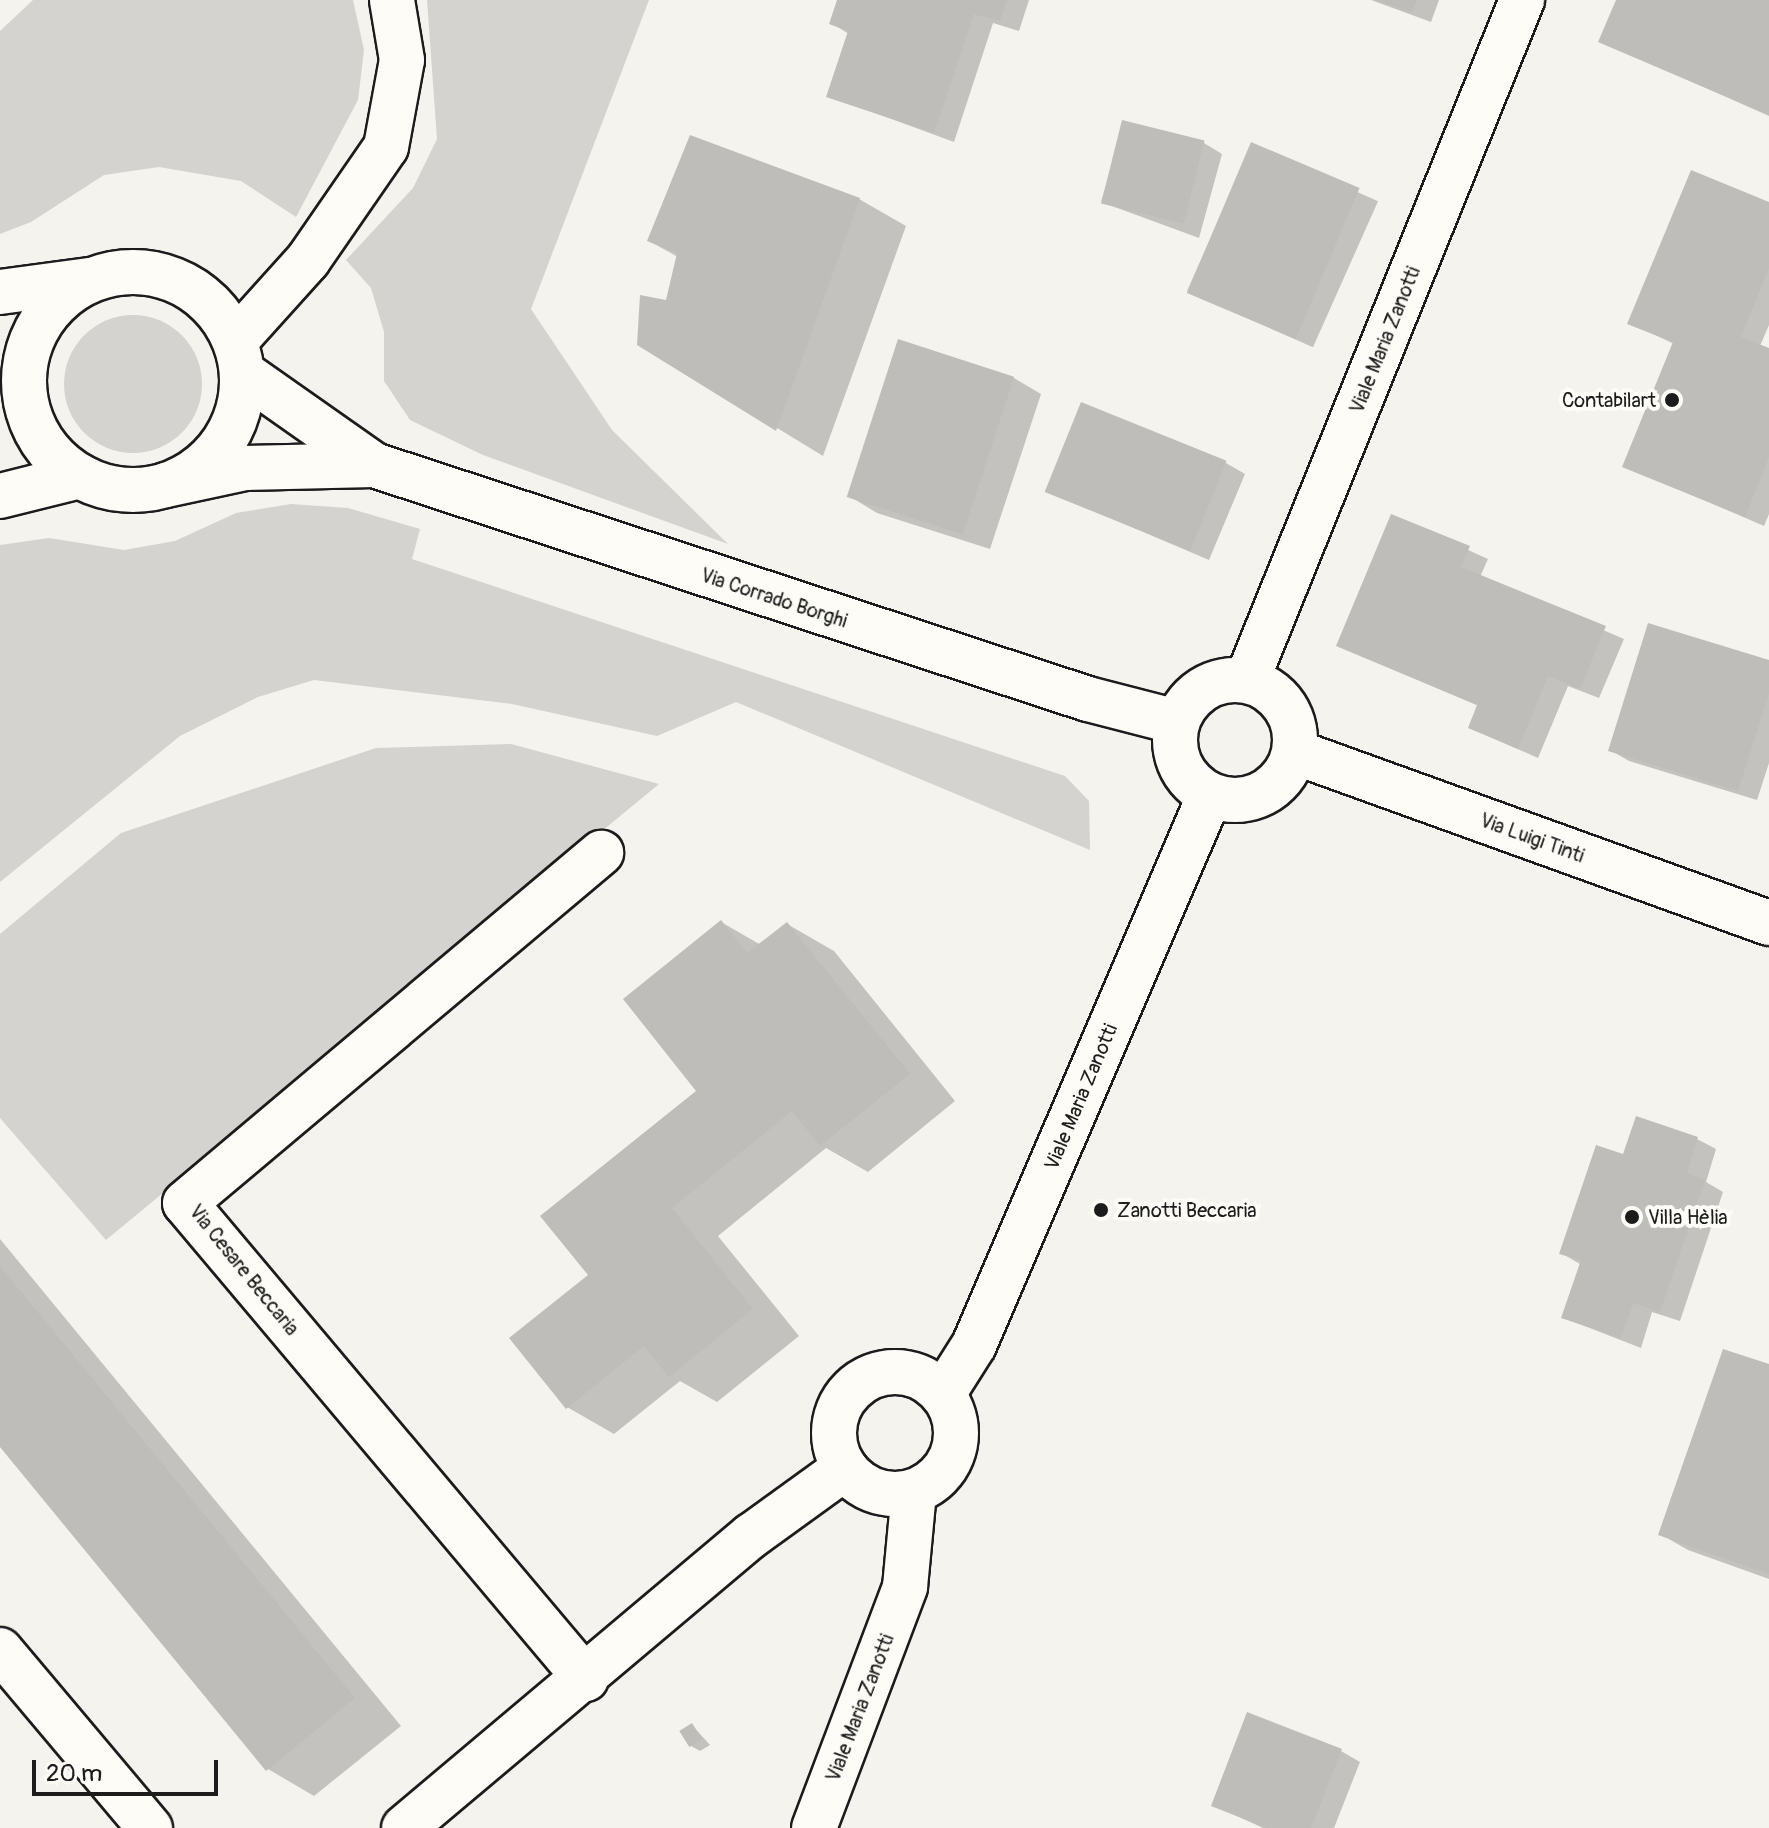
<!DOCTYPE html>
<meta charset="utf-8">
<style>
body{margin:0}
#map{position:relative;width:1769px;height:1828px;overflow:hidden;background:#f4f3ee;font-family:Pangolin,sans-serif}
div>[style]{position:absolute}
.green>*{inset:0;background:#d4d3cf}
.round{border-radius:50%}
.shadow>*{inset:0;background:#0003;transform-origin:0 0}
.building>*{inset:0;background:#bebdba;transform-origin:0 0}
.roads{filter:drop-shadow(2px 0 #1c1c1c) drop-shadow(-2px 0 #1c1c1c) drop-shadow(0 2px #1c1c1c) drop-shadow(0 -2px #1c1c1c)}
.street>*{height:44px;margin:-22px;padding:0 22px;transform-origin:22px;border-radius:22px;background:#fdfcf7}
.street>.ring{margin:-22px;padding:0;box-sizing:content-box;background:none;border:44px solid #fdfcf7;border-radius:50%}
.secondary>*{height:44px;margin:-22px;padding:0 22px;transform-origin:22px;border-radius:22px;background:#fdfcf7}
.secondary>.ring{margin:-22px;padding:0;box-sizing:content-box;background:none;border:44px solid #fdfcf7;border-radius:50%}
.highway>*{height:44px;margin:-22px;padding:0 22px;transform-origin:22px;border-radius:22px;background:#fdfcf7}
.dots>*{width:22px;height:22px;translate:-50% -50%;box-sizing:border-box;border:4px solid #fdfcf7;border-radius:50%}
span{translate:-50% -50%;white-space:nowrap;text-align:center;line-height:1.15;-webkit-text-stroke:8px #fdfcf7;paint-order:stroke}
.street-label{font-size:20px;color:#1c1c1c}
.poi-label{font-size:20px;color:#1c1c1c}
.right{translate:-100% -50%;text-align:right}
.left{translate:0 -50%;text-align:left}
.scale{position:absolute;left:32px;top:1760px;width:186px;height:36px;box-sizing:border-box;border:4px solid #1c1c1c;border-top:0;padding-left:10px;font-size:24px;line-height:28px;white-space:nowrap;color:#1c1c1c;-webkit-text-stroke:6px #fdfcf7;paint-order:stroke}
</style>
<div id="map">
<div class="green">
<i style="clip-path:polygon(33px 0,353px 0,364px 50px,358px 100px,296px 217px,241px 181px,159px 167px,104px 175px,31px 222px,0 234px,0 31px)"></i>
<i style="clip-path:polygon(427px 0,649px 0,531px 309px,612px 430px,728px 544px,483px 455px,410px 420px,384px 381px,384px 332px,371px 288px,346px 260px,413px 188px,437px 139px)"></i>
<i class="round" style="left:64px;top:315px;width:138px;height:138px"></i>
<i style="clip-path:polygon(291px 504px,348px 508px,420px 529px,412px 559px,1065px 776px,1089px 801px,1090px 850px,736px 702px,657px 736px,512px 704px,314px 680px,258px 697px,180px 736px,0 882px,0 545px,49px 538px,124px 550px,175px 541px,236px 513px)"></i>
<i style="clip-path:polygon(511px 744px,659px 784px,106px 1240px,0 1118px,0 934px,121px 833px,376px 748px)"></i>
</div>
<div class="shadow">
<i style="clip-path:polygon(839px 0,1029px 0,1019px 31px,993px 23px,954px 142px,829px 96px,849px 34px,831px 23px)"></i>
<i style="clip-path:polygon(1371px 0,1439px 0,1431px 22px)"></i>
<i style="clip-path:polygon(1618px 0,1769px 0,1769px 116px,1600px 41px)"></i>
<i style="clip-path:polygon(1124px 122px,1204px 143px,1222px 154px,1199px 238px,1101px 202px)"></i>
<i style="left:1252px;top:145px;width:138px;height:160px;rotate:24deg"></i>
<i style="clip-path:polygon(859px 199px,906px 226px,823px 456px,639px 344px,668px 302px,678px 257px,649px 241px)"></i>
<i style="clip-path:polygon(1769px 204px,1769px 325px,1760px 346px,1769px 350px,1769px 514px,1764px 526px,1625px 466px,1674px 344px,1630px 323px)"></i>
<i style="clip-path:polygon(900px 342px,1014px 378px,1041px 394px,990px 549px,877px 513px,849px 496px)"></i>
<i style="clip-path:polygon(1226px 463px,1245px 474px,1209px 560px,1047px 491px)"></i>
<i style="clip-path:polygon(1393px 516px,1488px 559px,1480px 577px,1624px 639px,1599px 698px,1568px 686px,1538px 758px,1470px 728px,1479px 706px,1339px 646px)"></i>
<i style="clip-path:polygon(1769px 662px,1769px 763px,1757px 800px,1629px 761px,1610px 750px)"></i>
<i style="clip-path:polygon(721px 922px,761px 945px,787px 924px,834px 951px,955px 1101px,868px 1172px,826px 1148px,718px 1236px,799px 1336px,717px 1402px,680px 1381px,614px 1434px,567px 1407px,591px 1275px,699px 1091px)"></i>
<i style="clip-path:polygon(1697px 1139px,1716px 1149px,1706px 1182px,1723px 1192px,1680px 1321px,1652px 1312px,1641px 1348px,1564px 1318px,1580px 1264px,1561px 1253px,1624px 1157px)"></i>
<i style="clip-path:polygon(0 1239px,401px 1726px,314px 1796px,268px 1769px,0 1444px)"></i>
<i style="clip-path:polygon(1769px 1367px,1769px 1579px,1688px 1550px,1660px 1534px)"></i>
<i style="clip-path:polygon(692px 1725px,710px 1745px,700px 1751px,691px 1746px)"></i>
<i style="clip-path:polygon(1341px 1751px,1360px 1762px,1334px 1828px,1263px 1828px,1213px 1805px)"></i>
</div>
<div class="building">
<i style="clip-path:polygon(837px 0,1007px 0,1000px 21px,974px 14px,934px 133px,826px 97px,848px 31px,829px 24px)"></i>
<i style="clip-path:polygon(1378px 0,1417px 0,1412px 13px)"></i>
<i style="clip-path:polygon(1616px 0,1769px 0,1769px 115px,1598px 42px)"></i>
<i style="left:1122px;top:120px;width:85px;height:86px;rotate:14deg"></i>
<i style="clip-path:polygon(690px 135px,860px 198px,776px 431px,637px 345px,640px 295px,666px 300px,677px 253px,647px 241px)"></i>
<i style="left:1251px;top:142px;width:118px;height:164px;rotate:23deg"></i>
<i style="clip-path:polygon(1691px 170px,1769px 202px,1769px 268px,1741px 337px,1769px 348px,1769px 457px,1745px 517px,1622px 467px,1673px 342px,1627px 324px)"></i>
<i style="left:898px;top:339px;width:122px;height:166px;rotate:18deg"></i>
<i style="left:1081px;top:402px;width:157px;height:97px;rotate:22deg"></i>
<i style="clip-path:polygon(1391px 514px,1470px 546px,1461px 567px,1606px 626px,1580px 689px,1548px 676px,1518px 749px,1468px 728px,1477px 705px,1336px 646px)"></i>
<i style="clip-path:polygon(1648px 623px,1769px 660px,1769px 693px,1738px 791px,1608px 751px)"></i>
<i style="clip-path:polygon(721px 920px,747px 953px,787px 922px,910px 1074px,820px 1146px,792px 1111px,672px 1208px,753px 1309px,669px 1377px,644px 1346px,566px 1409px,509px 1338px,588px 1275px,540px 1216px,696px 1091px,623px 999px)"></i>
<i style="clip-path:polygon(1636px 1116px,1698px 1137px,1687px 1173px,1705px 1180px,1660px 1312px,1633px 1303px,1621px 1338px,1561px 1318px,1581px 1260px,1559px 1254px,1596px 1145px,1623px 1154px)"></i>
<i style="clip-path:polygon(0 1266px,355px 1698px,266px 1771px,0 1447px)"></i>
<i style="clip-path:polygon(1723px 1349px,1769px 1364px,1769px 1574px,1658px 1535px)"></i>
<i style="clip-path:polygon(1247px 1712px,1342px 1749px,1311px 1828px,1267px 1828px,1211px 1806px)"></i>
<i style="left:692px;top:1723px;width:19px;height:15px;rotate:58deg"></i>
</div>
<div class="roads">
<div class="street">
<i style="left:243px;top:373px;width:160px;rotate:35.1deg"></i>
<i style="left:374px;top:465px;width:751px;rotate:18.15deg"></i>
<i style="left:1088px;top:699px;width:92px;rotate:14.5deg"></i>
<i style="left:166px;top:485px;width:81px;rotate:-12.1deg"></i>
<i style="left:245px;top:468px;width:129px;rotate:-1.3deg"></i>
<i style="left:1247px;top:680px;width:734px;rotate:-67.98deg"></i>
<i class="ring" style="left:1175px;top:680px;width:76px;height:76px"></i>
<i style="left:1295px;top:752px;width:504px;rotate:19.84deg"></i>
<i class="ring" style="left:834px;top:1372px;width:78px;height:78px"></i>
<i style="left:943px;top:1394px;width:58px;rotate:-57.7deg"></i>
<i style="left:974px;top:1345px;width:598px;rotate:-66.78deg"></i>
<i style="left:0;top:1650px;width:233px;rotate:49.9deg"></i>
<i style="left:586px;top:1679px;width:622px;rotate:-130.11deg"></i>
<i style="left:185px;top:1203px;width:544px;rotate:-40.08deg"></i>
<i style="left:404px;top:1828px;width:454px;rotate:-40.1deg"></i>
<i style="left:751px;top:1536px;width:116px;rotate:-35.9deg"></i>
<i style="left:814px;top:1828px;width:258px;rotate:-69.3deg"></i>
<i style="left:905px;top:1587px;width:96px;rotate:-84.6deg"></i>
</div>
<div class="secondary">
<i class="ring" style="left:24px;top:272px;width:174px;height:174px"></i>
<i style="left:0;top:292px;width:90px;rotate:-7.7deg"></i>
</div>
<div class="highway">
<i style="left:236px;top:340px;width:108px;rotate:-48deg"></i>
<i style="left:308px;top:260px;width:137px;rotate:-55.4deg"></i>
<i style="left:386px;top:147px;width:88px;rotate:-79.6deg"></i>
<i style="left:402px;top:60px;width:61px;rotate:-99.5deg"></i>
<i style="left:0;top:496px;width:82px;rotate:-14deg"></i>
</div>
</div>
<div class="dots">
<i style="left:1672px;top:400px;background:#1c1c1c"></i>
<i style="left:1101px;top:1210px;background:#1c1c1c"></i>
<i style="left:1632px;top:1217px;background:#1c1c1c"></i>
</div>
<div class="street-label">
<span style="left:1385px;top:340px;rotate:-68deg">Viale Maria Zanotti</span>
<span style="left:774px;top:598px;rotate:18deg">Via Corrado Borghi</span>
<span style="left:1532px;top:838px;rotate:20deg">Via Luigi Tinti</span>
<span style="left:1081px;top:1097px;rotate:-67deg">Viale Maria Zanotti</span>
<span style="left:244px;top:1270px;rotate:51deg">Via Cesare Beccaria</span>
<span style="left:860px;top:1708px;rotate:-69deg">Viale Maria Zanotti</span>
</div>
<div class="poi-label">
<span class="right" style="left:1656px;top:400px">Contabilart</span>
<span class="left" style="left:1117px;top:1210px">Zanotti Beccaria</span>
<span class="left" style="left:1648px;top:1217px">Villa Hèlia</span>
</div>
<div class="scale">20 m</div>
</div>
